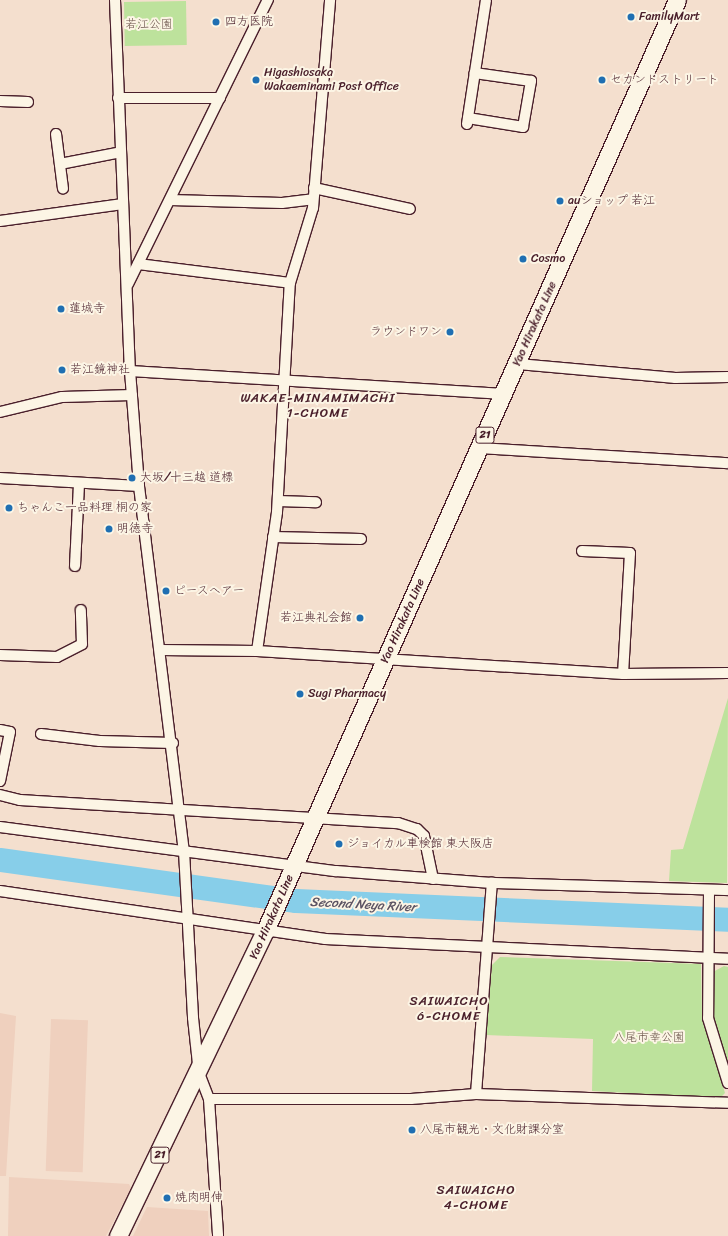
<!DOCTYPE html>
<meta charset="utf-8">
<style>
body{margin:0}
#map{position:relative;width:728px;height:1236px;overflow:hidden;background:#f4dfce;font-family:Sriracha,"Klee One",sans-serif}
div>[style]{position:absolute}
.built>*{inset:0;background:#efd0be;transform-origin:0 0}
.green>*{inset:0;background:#bde29c;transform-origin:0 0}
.river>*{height:24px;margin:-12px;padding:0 12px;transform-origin:12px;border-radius:12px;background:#87cee9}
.roads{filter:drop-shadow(1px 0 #4a1f2b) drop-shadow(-1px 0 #4a1f2b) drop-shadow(0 1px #4a1f2b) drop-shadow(0 -1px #4a1f2b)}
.street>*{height:10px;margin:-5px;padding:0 5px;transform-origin:5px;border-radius:5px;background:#fcf5e5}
.primary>*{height:17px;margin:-8.5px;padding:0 8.5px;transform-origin:8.5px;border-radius:8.5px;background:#fcf5e5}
.dots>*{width:11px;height:11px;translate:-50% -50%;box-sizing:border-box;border:2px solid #fcf5e5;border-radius:50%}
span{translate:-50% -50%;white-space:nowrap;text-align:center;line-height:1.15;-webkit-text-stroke:4px #fcf5e5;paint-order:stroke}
.shield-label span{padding:1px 3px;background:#fcf5e5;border:1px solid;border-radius:3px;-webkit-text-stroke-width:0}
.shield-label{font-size:11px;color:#4a1f2b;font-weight:700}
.poi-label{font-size:12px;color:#4a1f2b}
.left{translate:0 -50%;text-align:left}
.right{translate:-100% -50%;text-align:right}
.park-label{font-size:12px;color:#675047}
.street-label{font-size:12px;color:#4a1f2b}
.neighbourhood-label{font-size:13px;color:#4a1f2b;letter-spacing:1px}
.water-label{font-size:13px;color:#5c5464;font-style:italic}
</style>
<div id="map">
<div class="built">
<i style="clip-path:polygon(0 1013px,16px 1016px,6px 1176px,0 1176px)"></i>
<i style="left:51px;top:1019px;width:37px;height:152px;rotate:2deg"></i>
<i style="clip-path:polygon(9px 1177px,129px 1184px,131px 1188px,106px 1236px,8px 1236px)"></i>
<i style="clip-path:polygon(147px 1207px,208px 1211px,209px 1236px,133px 1236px)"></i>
</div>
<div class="green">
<i style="left:186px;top:1px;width:44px;height:62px;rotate:89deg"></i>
<i style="clip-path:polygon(728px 698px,727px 883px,669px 881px,671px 850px,683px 849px)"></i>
<i style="clip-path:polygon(500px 957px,701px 964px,702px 1018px,725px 1093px,720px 1098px,592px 1091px,593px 1039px,486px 1035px,492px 965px)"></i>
<i style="clip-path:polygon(724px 966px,728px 967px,728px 1071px,713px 1016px,711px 973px)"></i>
</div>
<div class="river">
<i style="left:0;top:860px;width:299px;rotate:7.9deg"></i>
<i style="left:296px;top:901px;width:432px;rotate:2.5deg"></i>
</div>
<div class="roads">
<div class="street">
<i style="left:115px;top:0;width:371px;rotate:87.7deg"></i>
<i style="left:130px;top:371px;width:115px;rotate:85.5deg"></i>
<i style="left:139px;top:486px;width:368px;rotate:83deg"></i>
<i style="left:184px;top:851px;width:167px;rotate:86.9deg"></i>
<i style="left:193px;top:1018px;width:55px;rotate:83.8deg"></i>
<i style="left:199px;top:1073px;width:28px;rotate:69deg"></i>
<i style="left:209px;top:1099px;width:137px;rotate:86.2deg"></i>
<i style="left:118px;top:98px;width:102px"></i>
<i style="left:0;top:101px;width:28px;rotate:2deg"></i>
<i style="left:468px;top:118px;width:56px;rotate:9.3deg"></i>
<i style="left:523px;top:127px;width:47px;rotate:-80.1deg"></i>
<i style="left:531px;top:81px;width:57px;rotate:-171.9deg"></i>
<i style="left:467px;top:124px;width:125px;rotate:-81.3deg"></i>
<i style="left:56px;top:134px;width:55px;rotate:82.7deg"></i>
<i style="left:60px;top:164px;width:62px;rotate:-11.1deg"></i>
<i style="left:314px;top:188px;width:98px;rotate:12.3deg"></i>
<i style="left:170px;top:200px;width:112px;rotate:1.5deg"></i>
<i style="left:282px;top:203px;width:31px;rotate:-7deg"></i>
<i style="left:0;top:221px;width:124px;rotate:-7.9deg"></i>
<i style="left:138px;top:264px;width:153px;rotate:7.1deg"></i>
<i style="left:128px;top:284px;width:317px;rotate:-63.8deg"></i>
<i style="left:518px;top:364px;width:158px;rotate:5.1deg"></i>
<i style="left:675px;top:378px;width:53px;rotate:-1.1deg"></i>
<i style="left:130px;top:371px;width:375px;rotate:3.5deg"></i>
<i style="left:0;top:412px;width:64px;rotate:-13.6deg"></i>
<i style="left:62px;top:397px;width:70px;rotate:-1.6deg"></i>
<i style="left:480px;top:448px;width:248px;rotate:3.5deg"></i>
<i style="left:0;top:478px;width:139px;rotate:3.3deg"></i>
<i style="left:278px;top:501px;width:38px;rotate:2deg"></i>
<i style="left:273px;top:537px;width:88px;rotate:1.3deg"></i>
<i style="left:582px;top:551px;width:48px;rotate:2.4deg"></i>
<i style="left:630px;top:553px;width:121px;rotate:93.3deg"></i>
<i style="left:75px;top:566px;width:82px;rotate:-87.2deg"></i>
<i style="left:160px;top:650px;width:97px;rotate:0.6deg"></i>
<i style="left:257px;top:651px;width:367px;rotate:3.6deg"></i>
<i style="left:623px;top:674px;width:105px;rotate:-0.5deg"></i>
<i style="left:257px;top:651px;width:140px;rotate:-81.8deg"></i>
<i style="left:277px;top:512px;width:229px;rotate:-86.8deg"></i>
<i style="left:290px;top:283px;width:78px;rotate:-73deg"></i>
<i style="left:313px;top:208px;width:209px;rotate:-85.3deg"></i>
<i style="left:0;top:655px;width:57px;rotate:2deg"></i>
<i style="left:57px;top:657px;width:28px;rotate:-27deg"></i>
<i style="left:82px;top:644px;width:34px;rotate:-92deg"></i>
<i style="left:0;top:730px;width:10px;rotate:11deg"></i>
<i style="left:10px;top:732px;width:50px;rotate:101.5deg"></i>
<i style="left:41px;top:734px;width:59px;rotate:6.8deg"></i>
<i style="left:100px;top:741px;width:73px;rotate:1.6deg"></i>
<i style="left:0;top:795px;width:21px;rotate:14deg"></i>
<i style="left:20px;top:800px;width:379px;rotate:3.5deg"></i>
<i style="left:398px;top:823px;width:20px;rotate:18deg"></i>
<i style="left:417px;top:829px;width:10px;rotate:45deg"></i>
<i style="left:424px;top:836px;width:44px;rotate:78.2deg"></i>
<i style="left:0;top:827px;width:339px;rotate:7.5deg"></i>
<i style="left:336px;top:871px;width:156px;rotate:4.4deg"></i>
<i style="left:492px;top:883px;width:236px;rotate:1.7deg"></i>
<i style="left:709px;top:890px;width:128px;rotate:90.4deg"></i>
<i style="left:708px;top:1018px;width:68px;rotate:72.9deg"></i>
<i style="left:0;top:891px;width:329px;rotate:8.4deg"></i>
<i style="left:325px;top:939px;width:403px;rotate:2.8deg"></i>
<i style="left:476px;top:1094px;width:212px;rotate:-85.7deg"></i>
<i style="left:209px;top:1099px;width:202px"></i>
<i style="left:411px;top:1099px;width:65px;rotate:-4.4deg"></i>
<i style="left:476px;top:1094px;width:252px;rotate:2deg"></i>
</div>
<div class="primary">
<i style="left:118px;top:1236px;width:339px;rotate:-64.3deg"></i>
<i style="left:265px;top:931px;width:1018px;rotate:-66.13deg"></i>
</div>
</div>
<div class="dots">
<i style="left:631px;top:17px;background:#1f6fb2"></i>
<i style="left:216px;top:22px;background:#1f6fb2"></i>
<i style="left:256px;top:80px;background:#1f6fb2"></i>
<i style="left:602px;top:80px;background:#1f6fb2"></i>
<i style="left:560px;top:201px;background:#1f6fb2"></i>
<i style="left:523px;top:259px;background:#1f6fb2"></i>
<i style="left:61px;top:309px;background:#1f6fb2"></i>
<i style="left:450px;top:332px;background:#1f6fb2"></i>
<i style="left:62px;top:370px;background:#1f6fb2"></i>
<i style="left:132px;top:478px;background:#1f6fb2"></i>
<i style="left:9px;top:508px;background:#1f6fb2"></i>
<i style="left:109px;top:529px;background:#1f6fb2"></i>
<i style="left:166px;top:591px;background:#1f6fb2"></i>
<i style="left:360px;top:618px;background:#1f6fb2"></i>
<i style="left:300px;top:694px;background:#1f6fb2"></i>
<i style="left:339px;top:844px;background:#1f6fb2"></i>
<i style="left:412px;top:1130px;background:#1f6fb2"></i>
<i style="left:167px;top:1198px;background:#1f6fb2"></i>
</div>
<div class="shield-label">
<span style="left:485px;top:435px">21</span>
<span style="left:160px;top:1155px">21</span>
</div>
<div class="poi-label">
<span class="left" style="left:639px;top:17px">FamilyMart</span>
<span class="left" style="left:225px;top:22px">四方医院</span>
<span class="left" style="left:264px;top:80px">Higashiosaka<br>Wakaeminami Post Office</span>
<span class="left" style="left:610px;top:80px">セカンドストリート</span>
<span class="left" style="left:568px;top:201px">auショップ 若江</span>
<span class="left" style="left:531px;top:259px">Cosmo</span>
<span class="left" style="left:69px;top:309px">蓮城寺</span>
<span class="right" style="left:442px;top:332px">ラウンドワン</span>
<span class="left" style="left:70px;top:370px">若江鏡神社</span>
<span class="left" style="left:140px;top:478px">大坂/十三越 道標</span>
<span class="left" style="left:17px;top:508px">ちゃんこ一品料理 桐の家</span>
<span class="left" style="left:117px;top:529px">明徳寺</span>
<span class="left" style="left:174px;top:591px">ピースヘアー</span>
<span class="right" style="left:352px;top:618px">若江典礼会館</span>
<span class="left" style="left:308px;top:694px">Sugi Pharmacy</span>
<span class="left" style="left:347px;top:844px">ジョイカル車検館 東大阪店</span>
<span class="left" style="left:420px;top:1130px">八尾市観光・文化財課分室</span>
<span class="left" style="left:175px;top:1198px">焼肉明伸</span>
</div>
<div class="park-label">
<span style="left:149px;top:25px">若江公園</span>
<span style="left:649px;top:1038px">八尾市幸公園</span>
</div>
<div class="street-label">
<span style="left:535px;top:324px;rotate:-66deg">Yao Hirakata Line</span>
<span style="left:403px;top:621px;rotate:-66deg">Yao Hirakata Line</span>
<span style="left:272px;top:917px;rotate:-66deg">Yao Hirakata Line</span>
</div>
<div class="neighbourhood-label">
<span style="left:318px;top:406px">WAKAE-MINAMIMACHI<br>1-CHOME</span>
<span style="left:449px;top:1009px">SAIWAICHO<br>6-CHOME</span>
<span style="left:476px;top:1198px">SAIWAICHO<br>4-CHOME</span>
</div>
<div class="water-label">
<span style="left:363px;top:905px;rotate:3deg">Second Neya River</span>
</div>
</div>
